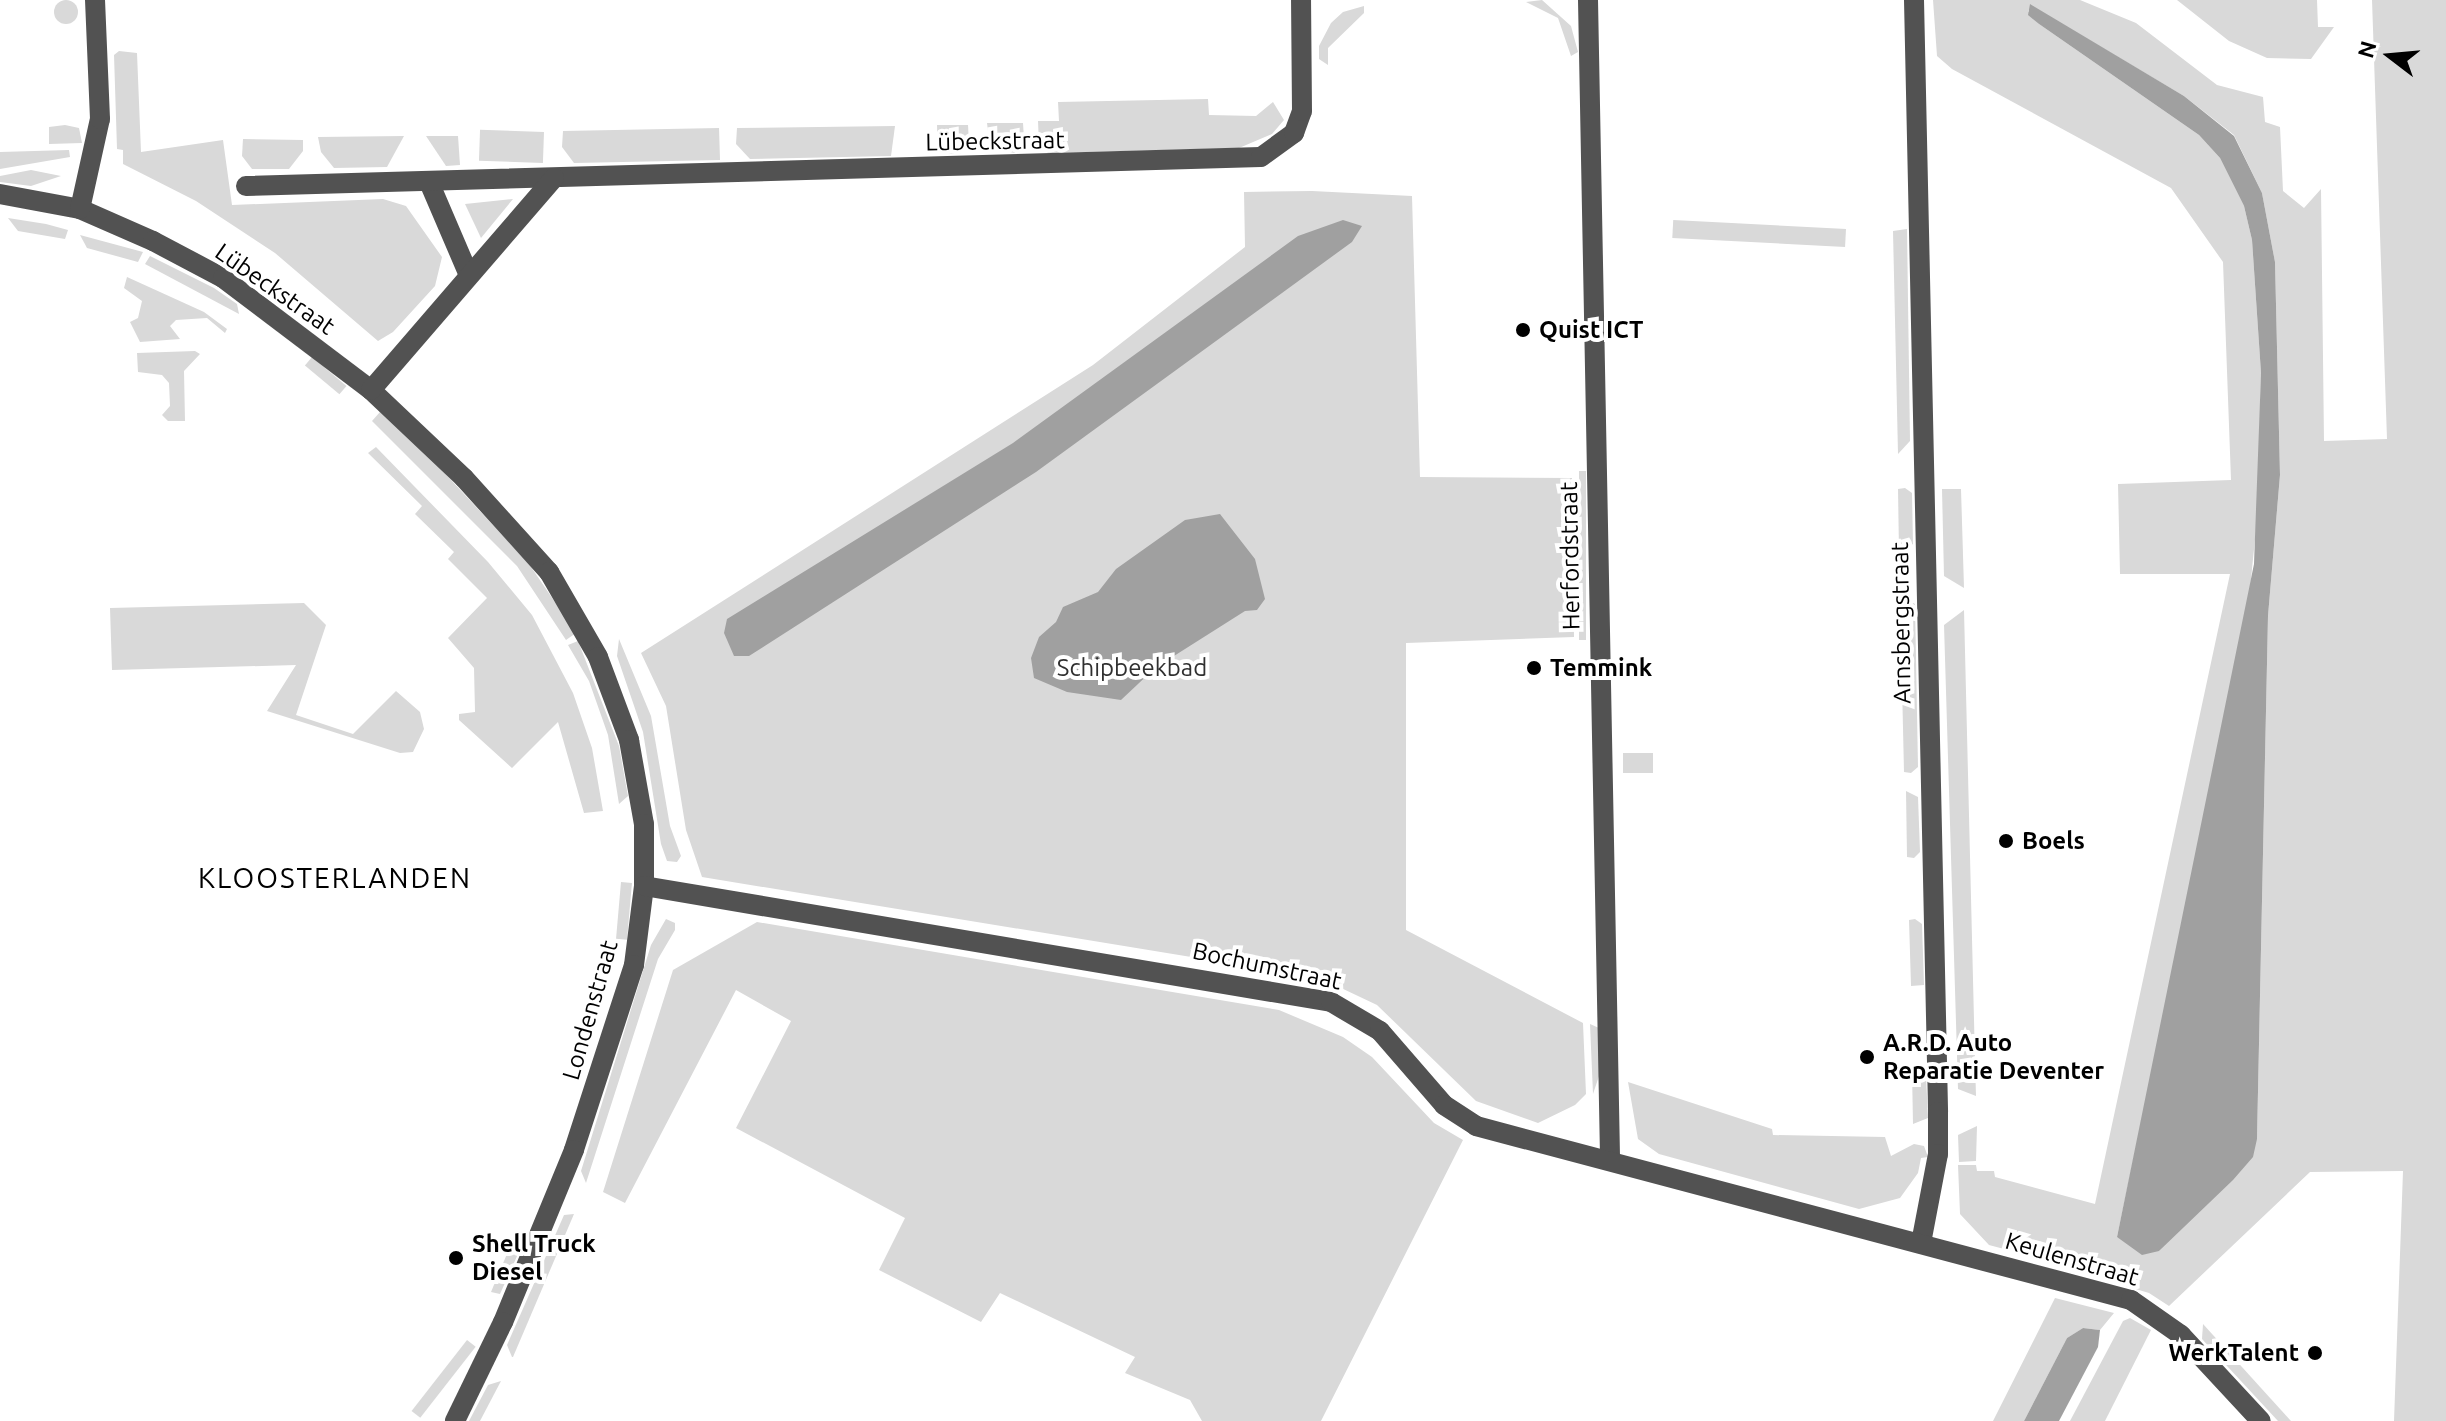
<!DOCTYPE html>
<meta charset="utf-8">
<style>
body{margin:0}
#map{position:relative;width:2446px;height:1421px;overflow:hidden;background:#fff;font-family:Ubuntu,sans-serif}
div>[style]{position:absolute}
.green>*{inset:0;background:#d9d9d9;transform-origin:0 0}
.round{border-radius:50%}
.water>*{inset:0;background:#a0a0a0}
.minor>*{height:20px;margin:-10px;padding:0 10px;transform-origin:10px;border-radius:10px;background:#525252}
.dots>*{width:22px;height:22px;translate:-50% -50%;box-sizing:border-box;border:4px solid #fff;border-radius:50%}
span{translate:-50% -50%;white-space:nowrap;text-align:center;line-height:1.15;-webkit-text-stroke:8px #fff;paint-order:stroke}
.street-label{font-size:24px;color:#000}
.poi-label{font-size:24px;color:#000;font-weight:700}
.left{translate:0 -50%;text-align:left}
.right{translate:-100% -50%;text-align:right}
.park-label{font-size:24px;color:#303030}
.quarter-label{font-size:28px;color:#000;letter-spacing:2px}
.north{position:absolute;left:2350px;top:16px;width:80px;height:80px;-webkit-text-stroke:6px #fff;paint-order:stroke;rotate:286deg;font-size:22px;font-weight:700;line-height:32px;text-align:center;color:#000}
.north::after{content:'';display:block;margin:auto;width:28px;height:36px;background:#000;clip-path:polygon(50% 0,100% 100%,50% 72%,0 100%)}
</style>
<div id="map">
<div class="green">
<i style="clip-path:polygon(1542px 0,1571px 26px,1578px 52px,1571px 56px,1558px 18px,1526px 2px)"></i>
<i style="clip-path:polygon(evenodd,1933px 0,2080px 0,2136px 23px,2217px 85px,2263px 97px,2265px 122px,2280px 127px,2283px 191px,2304px 208px,2321px 189px,2324px 441px,2387px 439px,2372px 0,2446px 0,2446px 1421px,2394px 1421px,2403px 1171px,2310px 1172px,2169px 1306px,2149px 1293px,2119px 1284px,2119px 1280px,1989px 1245px,1960px 1214px,1958px 1165px,1976px 1165px,1977px 1171px,1994px 1171px,1995px 1177px,2095px 1204px,2230px 574px,2120px 574px,2118px 484px,2231px 480px,2223px 262px,2171px 188px,1952px 69px,1937px 56px,1933px 0,2033px 7px,2184px 96px,2234px 135px,2262px 193px,2275px 262px,2280px 475px,2268px 616px,2257px 1139px,2159px 1251px,2117px 1237px,2247px 619px,2258px 509px,2261px 373px,2252px 240px,2244px 206px,2220px 158px,2199px 135px,2039px 24px,2028px 11px,2033px 7px)"></i>
<i style="clip-path:polygon(2177px 0,2317px 0,2318px 27px,2334px 27px,2311px 59px,2267px 58px,2229px 41px)"></i>
<i class="round" style="left:54px;top:0;width:24px;height:24px"></i>
<i style="clip-path:polygon(1364px 6px,1364px 13px,1328px 48px,1328px 65px,1319px 59px,1319px 46px,1331px 23px,1343px 12px)"></i>
<i style="clip-path:polygon(119px 51px,137px 53px,141px 152px,223px 140px,232px 205px,383px 199px,406px 206px,442px 257px,435px 286px,393px 332px,378px 341px,275px 253px,196px 201px,123px 164px,123px 150px,117px 149px,114px 55px)"></i>
<i style="clip-path:polygon(1208px 99px,1209px 115px,1256px 116px,1273px 102px,1284px 120px,1272px 134px,1239px 148px,1048px 153px,1039px 145px,1038px 121px,1059px 121px,1058px 102px)"></i>
<i style="clip-path:polygon(987px 123px,1023px 123px,1024px 139px,1015px 153px,990px 148px)"></i>
<i style="clip-path:polygon(65px 125px,79px 128px,82px 143px,49px 144px,49px 127px)"></i>
<i style="clip-path:polygon(937px 125px,968px 125px,969px 143px,960px 154px,938px 153px)"></i>
<i style="clip-path:polygon(895px 126px,891px 156px,750px 159px,736px 144px,737px 128px)"></i>
<i style="clip-path:polygon(719px 128px,720px 160px,574px 163px,562px 147px,563px 131px)"></i>
<i style="left:544px;top:132px;width:31px;height:64px;rotate:92deg"></i>
<i style="clip-path:polygon(404px 136px,387px 167px,334px 168px,321px 152px,318px 137px)"></i>
<i style="clip-path:polygon(426px 136px,458px 136px,460px 165px,446px 166px)"></i>
<i style="clip-path:polygon(243px 139px,303px 140px,303px 151px,289px 169px,252px 169px,242px 156px)"></i>
<i style="clip-path:polygon(69px 150px,70px 157px,0 169px,0 152px)"></i>
<i style="clip-path:polygon(31px 170px,61px 176px,31px 186px,0 182px,0 176px)"></i>
<i style="clip-path:polygon(1312px 191px,1412px 196px,1420px 477px,1572px 478px,1574px 637px,1406px 643px,1406px 930px,1583px 1023px,1586px 1094px,1575px 1105px,1538px 1123px,1476px 1101px,1377px 1005px,1320px 978px,702px 877px,686px 830px,666px 706px,641px 653px,1093px 365px,1245px 247px,1244px 192px)"></i>
<i style="clip-path:polygon(513px 199px,481px 238px,465px 204px)"></i>
<i style="clip-path:polygon(8px 218px,46px 224px,68px 230px,65px 239px,18px 231px)"></i>
<i style="left:1846px;top:229px;width:18px;height:173px;rotate:93deg"></i>
<i style="clip-path:polygon(1907px 229px,1910px 441px,1898px 454px,1893px 231px)"></i>
<i style="clip-path:polygon(80px 235px,143px 252px,138px 262px,87px 248px)"></i>
<i style="clip-path:polygon(150px 256px,214px 288px,237px 304px,239px 314px,145px 264px)"></i>
<i style="clip-path:polygon(127px 277px,204px 312px,227px 329px,225px 333px,207px 318px,176px 320px,170px 326px,180px 339px,140px 342px,130px 322px,138px 318px,142px 301px,124px 288px)"></i>
<i style="clip-path:polygon(195px 351px,200px 354px,184px 371px,185px 421px,168px 421px,162px 415px,170px 406px,169px 383px,162px 375px,138px 372px,137px 353px)"></i>
<i style="left:312px;top:357px;width:45px;height:11px;rotate:40deg"></i>
<i style="clip-path:polygon(380px 412px,414px 440px,529px 564px,576px 633px,566px 640px,517px 566px,372px 421px)"></i>
<i style="clip-path:polygon(376px 447px,488px 562px,532px 615px,573px 693px,592px 748px,603px 811px,584px 813px,558px 722px,512px 768px,459px 720px,459px 714px,475px 712px,474px 668px,448px 638px,487px 598px,448px 559px,454px 552px,415px 514px,422px 506px,368px 453px)"></i>
<i style="left:1579px;top:471px;width:7px;height:169px"></i>
<i style="clip-path:polygon(1905px 488px,1912px 493px,1913px 544px,1899px 553px,1898px 489px)"></i>
<i style="clip-path:polygon(1942px 489px,1961px 489px,1964px 588px,1944px 576px)"></i>
<i style="clip-path:polygon(1900px 596px,1915px 604px,1918px 767px,1911px 773px,1904px 772px)"></i>
<i style="clip-path:polygon(304px 603px,326px 625px,296px 715px,353px 734px,396px 691px,420px 712px,424px 729px,413px 752px,400px 753px,267px 711px,296px 665px,112px 670px,110px 608px)"></i>
<i style="clip-path:polygon(1964px 610px,1975px 1061px,1976px 1096px,1958px 1089px,1944px 625px)"></i>
<i style="clip-path:polygon(619px 639px,651px 716px,670px 826px,681px 856px,677px 862px,667px 861px,661px 844px,643px 732px,617px 656px)"></i>
<i style="clip-path:polygon(578px 641px,619px 746px,628px 796px,619px 804px,608px 735px,589px 681px,568px 645px)"></i>
<i style="left:1623px;top:753px;width:30px;height:20px"></i>
<i style="clip-path:polygon(1906px 791px,1918px 797px,1920px 852px,1914px 858px,1907px 857px)"></i>
<i style="left:621px;top:882px;width:11px;height:57px;rotate:5deg"></i>
<i style="clip-path:polygon(666px 919px,675px 923px,675px 930px,658px 959px,586px 1183px,581px 1171px,651px 945px)"></i>
<i style="clip-path:polygon(1915px 919px,1922px 924px,1924px 985px,1911px 986px,1909px 920px)"></i>
<i style="clip-path:polygon(757px 922px,1279px 1010px,1343px 1037px,1372px 1057px,1434px 1123px,1463px 1140px,1321px 1421px,1202px 1421px,1190px 1400px,1125px 1373px,1135px 1357px,1000px 1293px,981px 1322px,879px 1270px,905px 1218px,736px 1128px,791px 1021px,736px 990px,625px 1203px,603px 1192px,673px 970px)"></i>
<i style="clip-path:polygon(1590px 1024px,1599px 1028px,1599px 1076px,1593px 1094px)"></i>
<i style="clip-path:polygon(1920px 1070px,1926px 1076px,1928px 1118px,1913px 1124px,1912px 1071px)"></i>
<i style="clip-path:polygon(1628px 1082px,1772px 1129px,1773px 1135px,1885px 1137px,1891px 1156px,1914px 1144px,1924px 1146px,1928px 1157px,1921px 1158px,1918px 1173px,1900px 1198px,1859px 1209px,1659px 1154px,1638px 1139px)"></i>
<i style="clip-path:polygon(1977px 1126px,1976px 1161px,1959px 1162px,1958px 1135px)"></i>
<i style="clip-path:polygon(574px 1214px,513px 1357px,512px 1357px,507px 1345px,564px 1215px)"></i>
<i style="clip-path:polygon(512px 1242px,518px 1254px,500px 1294px,491px 1292px)"></i>
<i style="clip-path:polygon(2055px 1298px,2114px 1313px,2100px 1330px,2083px 1328px,2067px 1338px,2024px 1421px,1993px 1421px)"></i>
<i style="clip-path:polygon(2130px 1318px,2151px 1330px,2105px 1421px,2070px 1421px,2123px 1321px)"></i>
<i style="clip-path:polygon(2203px 1324px,2291px 1421px,2278px 1421px,2202px 1339px)"></i>
<i style="left:467px;top:1340px;width:11px;height:90px;rotate:38deg"></i>
<i style="clip-path:polygon(501px 1381px,480px 1421px,469px 1421px,488px 1385px)"></i>
</div>
<div class="water">
<i style="clip-path:polygon(2030px 4px,2184px 96px,2234px 136px,2262px 193px,2275px 262px,2280px 475px,2268px 616px,2257px 1139px,2253px 1157px,2233px 1180px,2159px 1251px,2142px 1255px,2117px 1237px,2254px 564px,2261px 373px,2252px 240px,2244px 206px,2220px 158px,2199px 135px,2039px 24px,2028px 15px)"></i>
<i style="clip-path:polygon(1343px 220px,1362px 226px,1352px 242px,1036px 472px,749px 656px,734px 656px,724px 633px,727px 619px,1013px 443px,1298px 236px)"></i>
<i style="clip-path:polygon(1220px 514px,1255px 559px,1265px 599px,1257px 610px,1245px 611px,1155px 668px,1121px 700px,1067px 692px,1034px 678px,1031px 658px,1039px 637px,1056px 622px,1063px 607px,1098px 592px,1116px 569px,1185px 520px)"></i>
<i style="clip-path:polygon(2083px 1328px,2100px 1330px,2098px 1347px,2059px 1421px,2024px 1421px,2067px 1338px)"></i>
</div>
<div class="minor">
<i style="left:1588px;top:0;width:1160px;rotate:88.91deg"></i>
<i style="left:1914px;top:0;width:1112px;rotate:88.76deg"></i>
<i style="left:1938px;top:1112px;width:42px;rotate:90deg"></i>
<i style="left:1938px;top:1154px;width:91px;rotate:100.8deg"></i>
<i style="left:429px;top:182px;width:99px;rotate:66.8deg"></i>
<i style="left:246px;top:186px;width:1015px;rotate:-1.64deg"></i>
<i style="left:1261px;top:157px;width:41px;rotate:-36deg"></i>
<i style="left:1294px;top:133px;width:23px;rotate:-70deg"></i>
<i style="left:1302px;top:111px;width:111px;rotate:-90.5deg"></i>
<i style="left:0;top:194px;width:81px;rotate:10.6deg"></i>
<i style="left:80px;top:209px;width:80px;rotate:23.7deg"></i>
<i style="left:153px;top:241px;width:79px;rotate:27.9deg"></i>
<i style="left:223px;top:278px;width:186px;rotate:37.1deg"></i>
<i style="left:371px;top:390px;width:128px;rotate:43.4deg"></i>
<i style="left:464px;top:478px;width:127px;rotate:47.9deg"></i>
<i style="left:549px;top:572px;width:98px;rotate:60deg"></i>
<i style="left:598px;top:657px;width:89px;rotate:69.5deg"></i>
<i style="left:629px;top:740px;width:85px;rotate:79.9deg"></i>
<i style="left:644px;top:824px;width:62px;rotate:90deg"></i>
<i style="left:644px;top:886px;width:80px;rotate:97.2deg"></i>
<i style="left:634px;top:965px;width:194px;rotate:108deg"></i>
<i style="left:574px;top:1150px;width:186px;rotate:112.4deg"></i>
<i style="left:503px;top:1322px;width:110px;rotate:115.9deg"></i>
<i style="left:80px;top:209px;width:92px;rotate:-77.5deg"></i>
<i style="left:100px;top:119px;width:119px;rotate:-92.4deg"></i>
<i style="left:371px;top:390px;width:280px;rotate:-49.2deg"></i>
<i style="left:644px;top:886px;width:697px;rotate:9.58deg"></i>
<i style="left:1331px;top:1002px;width:57px;rotate:30.6deg"></i>
<i style="left:1380px;top:1031px;width:98px;rotate:49.1deg"></i>
<i style="left:1444px;top:1105px;width:38px;rotate:33deg"></i>
<i style="left:1476px;top:1126px;width:678px;rotate:14.88deg"></i>
<i style="left:2131px;top:1300px;width:61px;rotate:35deg"></i>
<i style="left:2181px;top:1335px;width:117px;rotate:47.1deg"></i>
</div>
<div class="dots">
<i style="left:1523px;top:330px;background:#000"></i>
<i style="left:1534px;top:668px;background:#000"></i>
<i style="left:2006px;top:841px;background:#000"></i>
<i style="left:1867px;top:1057px;background:#000"></i>
<i style="left:456px;top:1258px;background:#000"></i>
<i style="left:2315px;top:1353px;background:#000"></i>
</div>
<div class="street-label">
<span style="left:995px;top:141px;rotate:-1deg">Lübeckstraat</span>
<span style="left:275px;top:289px;rotate:35deg">Lübeckstraat</span>
<span style="left:1570px;top:556px;rotate:-91deg">Herfordstraat</span>
<span style="left:1901px;top:623px;rotate:-91deg">Arnsbergstraat</span>
<span style="left:1267px;top:966px;rotate:12deg">Bochumstraat</span>
<span style="left:590px;top:1010px;rotate:-74deg">Londenstraat</span>
<span style="left:2072px;top:1259px;rotate:16deg">Keulenstraat</span>
</div>
<div class="poi-label">
<span class="left" style="left:1539px;top:330px">Quist ICT</span>
<span class="left" style="left:1550px;top:668px">Temmink</span>
<span class="left" style="left:2022px;top:841px">Boels</span>
<span class="left" style="left:1883px;top:1057px">A.R.D. Auto<br>Reparatie Deventer</span>
<span class="left" style="left:472px;top:1258px">Shell Truck<br>Diesel</span>
<span class="right" style="left:2299px;top:1353px">WerkTalent</span>
</div>
<div class="park-label">
<span style="left:1132px;top:668px">Schipbeekbad</span>
</div>
<div class="quarter-label">
<span style="left:335px;top:878px">KLOOSTERLANDEN</span>
</div>
<div class="north">N</div>
</div>
